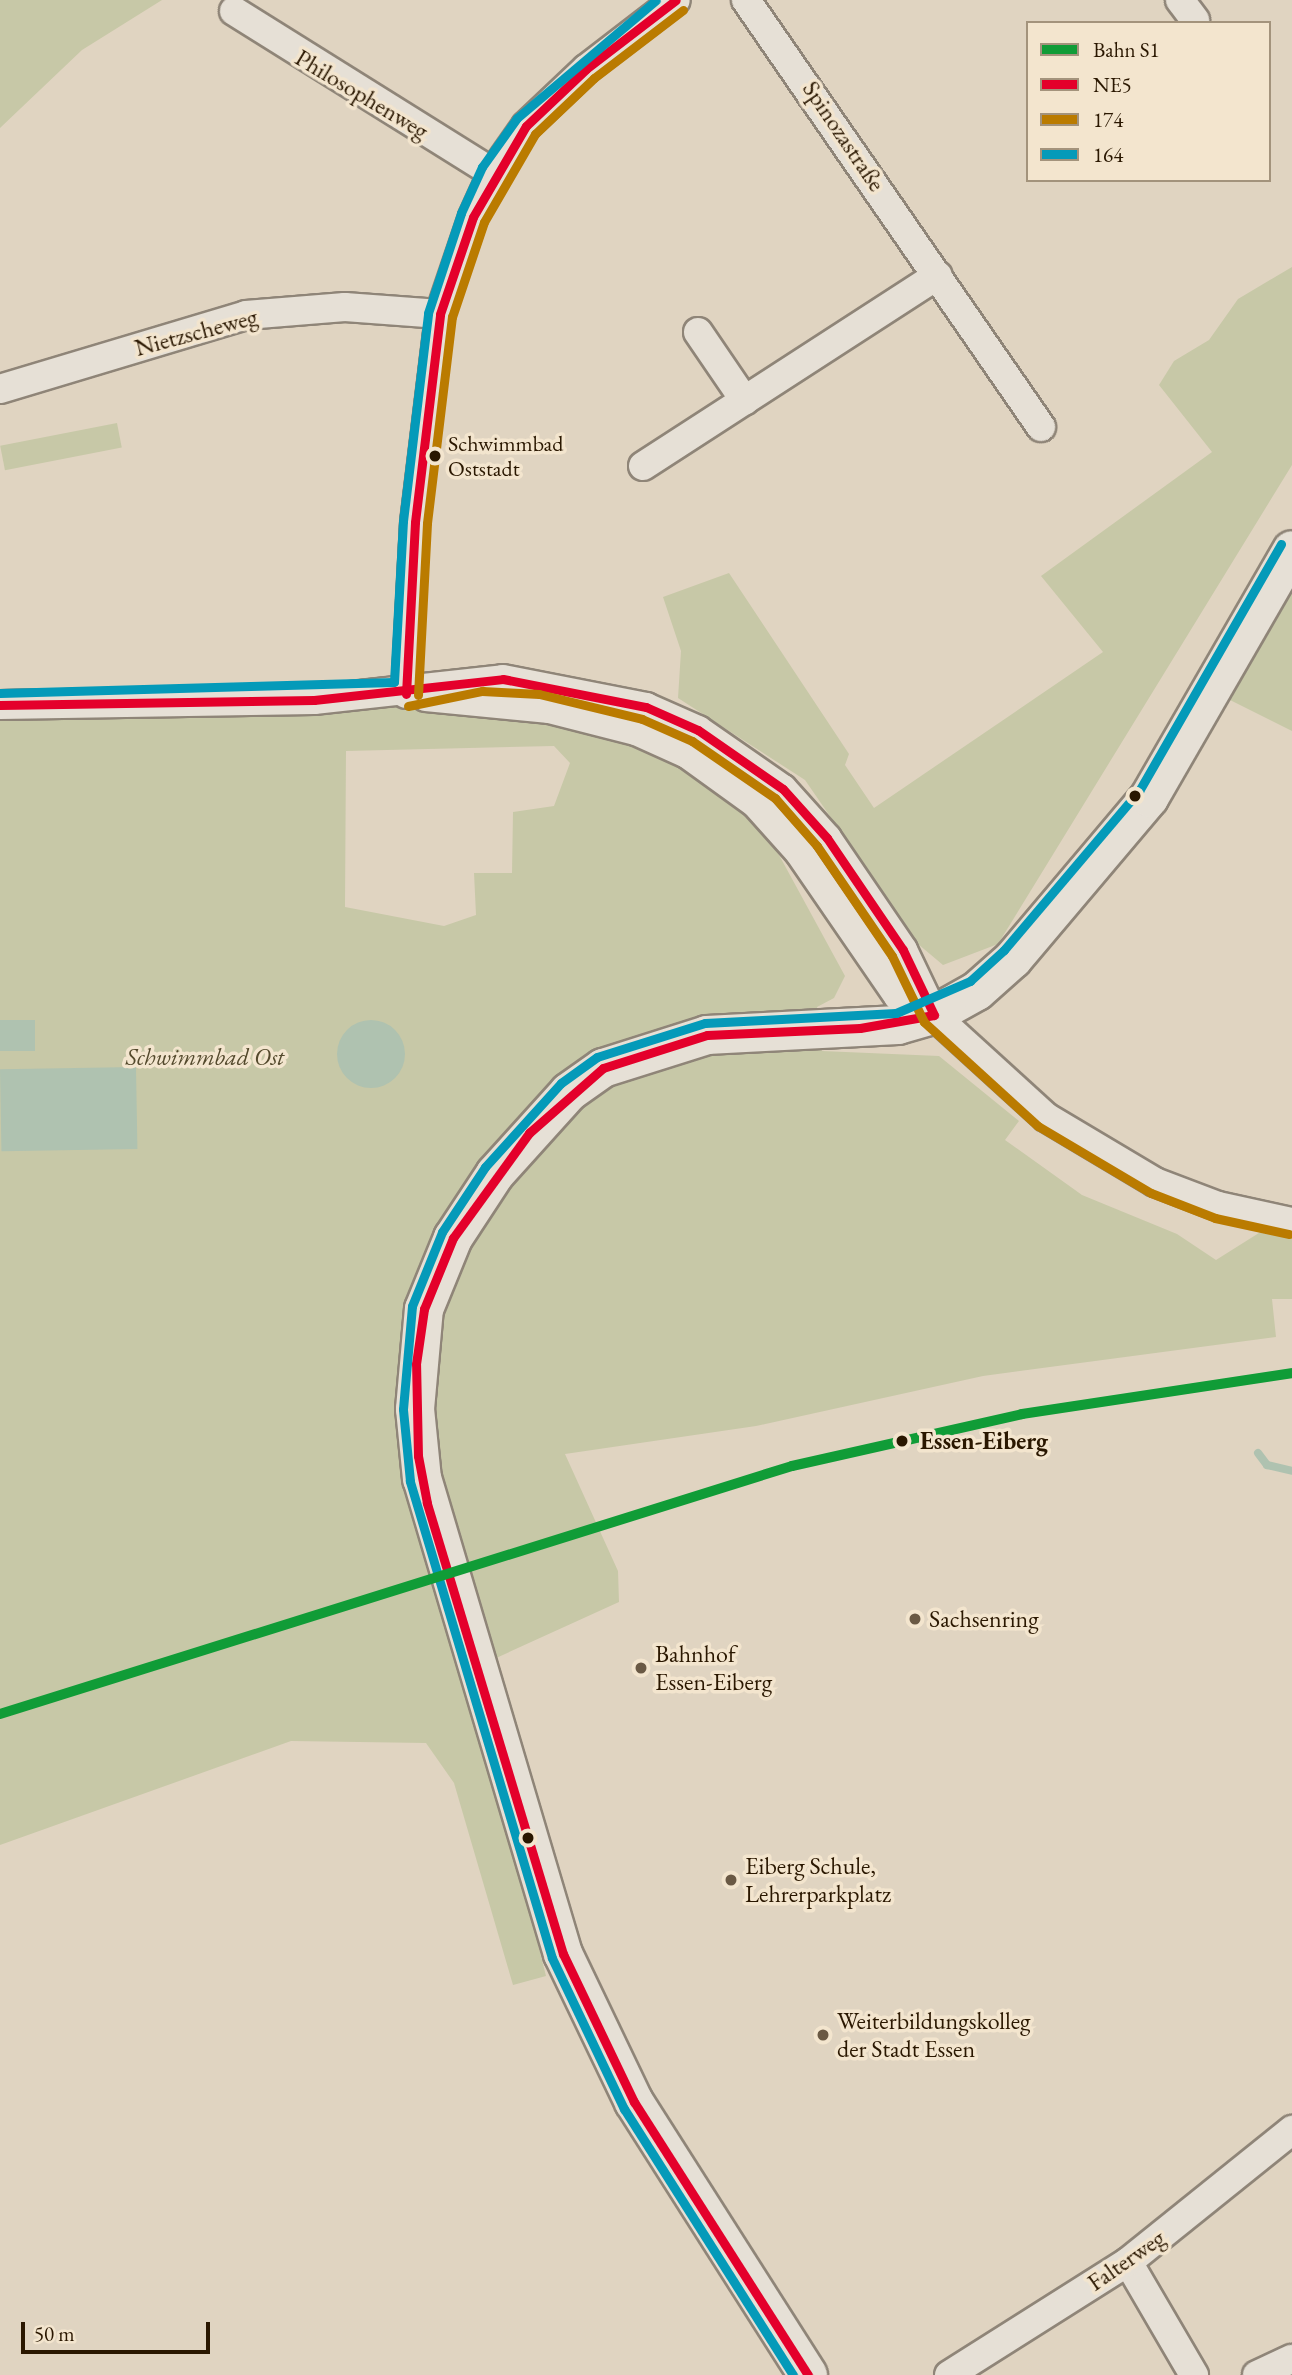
<!DOCTYPE html>
<meta charset="utf-8">
<style>
body{margin:0}
#map{position:relative;width:1292px;height:2375px;overflow:hidden;background:#e0d4c1;font-family:"EB Garamond",serif}
div>[style]{position:absolute}
.green>*{inset:0;background:#c7c8a7;transform-origin:0 0}
.water>*{inset:0;background:#afc2b0;transform-origin:0 0}
.round{border-radius:50%}
.stream>*{height:8px;margin:-4px;padding:0 4px;transform-origin:4px;border-radius:4px;background:#afc2b0}
.roads{filter:drop-shadow(2px 0 #8f8578) drop-shadow(-2px 0 #8f8578) drop-shadow(0 2px #8f8578) drop-shadow(0 -2px #8f8578)}
.street>*{height:28px;margin:-14px;padding:0 14px;transform-origin:14px;border-radius:14px;background:#e6e0d6}
.secondary>*{height:38px;margin:-19px;padding:0 19px;transform-origin:19px;border-radius:19px;background:#e6e0d6}
.bus-1>*{height:9px;margin:-4.5px;padding:0 4.5px;transform-origin:4.5px;border-radius:4.5px;background:#e4002b}
.bus-2>*{height:9px;margin:-4.5px;padding:0 4.5px;transform-origin:4.5px;border-radius:4.5px;background:#ba7b00}
.bus-3>*{height:9px;margin:-4.5px;padding:0 4.5px;transform-origin:4.5px;border-radius:4.5px;background:#049ab9}
.rail-1>*{height:10px;margin:-5px;padding:0 5px;transform-origin:5px;border-radius:5px;background:#109c37}
.dots>*{width:19px;height:19px;translate:-50% -50%;box-sizing:border-box;border:4px solid #f3e5ce;border-radius:50%}
span{translate:-50% -50%;white-space:nowrap;text-align:center;line-height:1.15;-webkit-text-stroke:7px #f3e5ce;paint-order:stroke}
.bus-label{font-size:22px;color:#2a1700}
.left{translate:0 -50%;text-align:left}
.street-label{font-size:24px;color:#2a1700}
.park-label{font-size:24px;color:#53492c;font-style:italic}
.stop-label{font-size:24px;color:#2a1700;font-weight:700}
.poi-label{font-size:24px;color:#2a1700}
.legend{position:absolute;left:1026px;top:21px;width:245px;height:161px;box-sizing:border-box;background:#f3e5ce;border:2px solid #a3937c;margin:0;padding:9px 12px;list-style:none;font-size:21px;color:#2a1700}
.legend li{display:flex;align-items:center;gap:14px;height:35px}
.legend b{width:35px;border:2px solid #a3937c}
.scale{position:absolute;left:21px;top:2322px;width:189px;height:32px;box-sizing:border-box;border:4px solid #2a1700;border-top:0;padding-left:9px;font-size:21px;line-height:24px;white-space:nowrap;color:#2a1700;-webkit-text-stroke:5px #f3e5ce;paint-order:stroke}
</style>
<div id="map">
<div class="green">
<i style="clip-path:polygon(0 0,162px 0,82px 50px,0 128px)"></i>
<i style="clip-path:polygon(1292px 267px,1292px 465px,998px 944px,943px 965px,918px 944px,805px 780px,678px 698px,681px 651px,663px 597px,729px 573px,849px 754px,845px 765px,874px 808px,1103px 652px,1041px 576px,1212px 452px,1159px 385px,1174px 361px,1209px 340px,1238px 299px)"></i>
<i style="left:117px;top:423px;width:25px;height:119px;rotate:79deg"></i>
<i style="clip-path:polygon(1292px 590px,1292px 731px,1230px 700px)"></i>
<i style="clip-path:polygon(evenodd,348px 699px,582px 717px,748px 798px,845px 976px,834px 998px,817px 1007px,822px 1051px,939px 1056px,1019px 1121px,1005px 1140px,1082px 1195px,1177px 1234px,1216px 1260px,1278px 1221px,1292px 1223px,1292px 1299px,1272px 1299px,1276px 1337px,983px 1376px,756px 1426px,565px 1454px,618px 1571px,619px 1602px,494px 1659px,489px 1749px,546px 1976px,513px 1985px,454px 1783px,426px 1743px,291px 1741px,0 1845px,0 706px,348px 699px,554px 746px,570px 763px,554px 806px,513px 812px,512px 873px,474px 873px,476px 915px,444px 926px,345px 907px,346px 751px,554px 746px)"></i>
</div>
<div class="water">
<i class="round" style="left:337px;top:1020px;width:68px;height:68px"></i>
<i style="left:0;top:1020px;width:35px;height:31px"></i>
<i style="left:136px;top:1067px;width:82px;height:136px;rotate:89deg"></i>
</div>
<div class="stream">
<i style="left:1258px;top:1453px;width:15px;rotate:53deg"></i>
<i style="left:1267px;top:1465px;width:26px;rotate:13deg"></i>
</div>
<div class="roads">
<div class="street">
<i style="left:746px;top:0;width:519px;rotate:55.36deg"></i>
<i style="left:1180px;top:0;width:25px;rotate:53deg"></i>
<i style="left:234px;top:11px;width:305px;rotate:32deg"></i>
<i style="left:698px;top:332px;width:83px;rotate:55.7deg"></i>
<i style="left:0;top:389px;width:257px;rotate:-16.7deg"></i>
<i style="left:246px;top:315px;width:99px;rotate:-4.6deg"></i>
<i style="left:345px;top:307px;width:95px;rotate:4.2deg"></i>
<i style="left:643px;top:466px;width:351px;rotate:-32.9deg"></i>
<i style="left:406px;top:694px;width:172px;rotate:-87deg"></i>
<i style="left:415px;top:522px;width:209px;rotate:-83.1deg"></i>
<i style="left:440px;top:314px;width:102px;rotate:-71.2deg"></i>
<i style="left:473px;top:217px;width:48px;rotate:-65.6deg"></i>
<i style="left:493px;top:173px;width:57px;rotate:-54.9deg"></i>
<i style="left:526px;top:126px;width:83px;rotate:-43.5deg"></i>
<i style="left:586px;top:69px;width:113px;rotate:-37.5deg"></i>
<i style="left:426px;top:697px;width:124px;rotate:5.6deg"></i>
<i style="left:549px;top:709px;width:90px;rotate:14.2deg"></i>
<i style="left:636px;top:731px;width:56px;rotate:24.3deg"></i>
<i style="left:687px;top:754px;width:84px;rotate:35.8deg"></i>
<i style="left:755px;top:803px;width:66px;rotate:48.1deg"></i>
<i style="left:799px;top:852px;width:175px;rotate:55.5deg"></i>
<i style="left:898px;top:996px;width:41px;rotate:27.8deg"></i>
<i style="left:934px;top:1015px;width:151px;rotate:42.3deg"></i>
<i style="left:1046px;top:1117px;width:127px;rotate:30.8deg"></i>
<i style="left:1155px;top:1182px;width:67px;rotate:20.9deg"></i>
<i style="left:1218px;top:1206px;width:76px;rotate:12.2deg"></i>
<i style="left:0;top:705px;width:314px;rotate:-0.9deg"></i>
<i style="left:314px;top:700px;width:190px;rotate:-6.3deg"></i>
<i style="left:503px;top:679px;width:146px;rotate:11.1deg"></i>
<i style="left:646px;top:707px;width:57px;rotate:23.9deg"></i>
<i style="left:698px;top:730px;width:103px;rotate:34.8deg"></i>
<i style="left:783px;top:789px;width:66px;rotate:48.1deg"></i>
<i style="left:827px;top:838px;width:135px;rotate:55.8deg"></i>
<i style="left:903px;top:950px;width:72px;rotate:64.5deg"></i>
<i style="left:1128px;top:2262px;width:131px;rotate:59.7deg"></i>
<i style="left:949px;top:2375px;width:212px;rotate:-32.3deg"></i>
<i style="left:1128px;top:2262px;width:211px;rotate:-38.8deg"></i>
<i style="left:1257px;top:2375px;width:38px;rotate:-25deg"></i>
</div>
<div class="secondary">
<i style="left:808px;top:2375px;width:324px;rotate:-122.5deg"></i>
<i style="left:634px;top:2102px;width:164px;rotate:-115.6deg"></i>
<i style="left:563px;top:1954px;width:495px;rotate:-106.5deg"></i>
<i style="left:422px;top:1479px;width:70px;rotate:-95.7deg"></i>
<i style="left:415px;top:1409px;width:100px;rotate:-84.9deg"></i>
<i style="left:424px;top:1309px;width:77px;rotate:-67.8deg"></i>
<i style="left:453px;top:1238px;width:77px;rotate:-56.7deg"></i>
<i style="left:495px;top:1174px;width:110px;rotate:-47.9deg"></i>
<i style="left:569px;top:1092px;width:42px;rotate:-35.2deg"></i>
<i style="left:603px;top:1068px;width:109px;rotate:-17.6deg"></i>
<i style="left:707px;top:1035px;width:191px;rotate:-3deg"></i>
<i style="left:898px;top:1025px;width:37px;rotate:-16deg"></i>
<i style="left:934px;top:1015px;width:49px;rotate:-29.2deg"></i>
<i style="left:977px;top:991px;width:48px;rotate:-41.6deg"></i>
<i style="left:1013px;top:959px;width:211px;rotate:-49.8deg"></i>
<i style="left:1149px;top:798px;width:286px;rotate:-60deg"></i>
</div>
</div>
<div class="bus-1">
<i style="left:406px;top:694px;width:172px;rotate:-87deg"></i>
<i style="left:415px;top:522px;width:209px;rotate:-83.1deg"></i>
<i style="left:440px;top:314px;width:102px;rotate:-71.2deg"></i>
<i style="left:473px;top:217px;width:105px;rotate:-59.8deg"></i>
<i style="left:526px;top:126px;width:83px;rotate:-43.5deg"></i>
<i style="left:586px;top:69px;width:113px;rotate:-37.5deg"></i>
<i style="left:0;top:705px;width:314px;rotate:-0.9deg"></i>
<i style="left:314px;top:700px;width:190px;rotate:-6.3deg"></i>
<i style="left:503px;top:679px;width:146px;rotate:11.1deg"></i>
<i style="left:646px;top:707px;width:57px;rotate:23.9deg"></i>
<i style="left:698px;top:730px;width:103px;rotate:34.8deg"></i>
<i style="left:783px;top:789px;width:66px;rotate:48.1deg"></i>
<i style="left:827px;top:838px;width:135px;rotate:55.8deg"></i>
<i style="left:903px;top:950px;width:72px;rotate:64.5deg"></i>
<i style="left:808px;top:2375px;width:324px;rotate:-122.5deg"></i>
<i style="left:634px;top:2102px;width:164px;rotate:-115.6deg"></i>
<i style="left:563px;top:1954px;width:471px;rotate:-106.8deg"></i>
<i style="left:427px;top:1503px;width:48px;rotate:-100.8deg"></i>
<i style="left:418px;top:1456px;width:92px;rotate:-91.2deg"></i>
<i style="left:416px;top:1364px;width:56px;rotate:-81.7deg"></i>
<i style="left:424px;top:1309px;width:77px;rotate:-67.8deg"></i>
<i style="left:453px;top:1238px;width:130px;rotate:-54.1deg"></i>
<i style="left:529px;top:1133px;width:98px;rotate:-41.3deg"></i>
<i style="left:603px;top:1068px;width:109px;rotate:-17.6deg"></i>
<i style="left:707px;top:1035px;width:153px;rotate:-2.6deg"></i>
<i style="left:860px;top:1028px;width:75px;rotate:-10deg"></i>
</div>
<div class="bus-2">
<i style="left:418px;top:695px;width:172px;rotate:-87deg"></i>
<i style="left:427px;top:523px;width:208px;rotate:-83.1deg"></i>
<i style="left:452px;top:317px;width:100px;rotate:-71.4deg"></i>
<i style="left:484px;top:222px;width:102px;rotate:-59.9deg"></i>
<i style="left:535px;top:134px;width:81px;rotate:-43.5deg"></i>
<i style="left:594px;top:78px;width:112px;rotate:-37.4deg"></i>
<i style="left:408px;top:706px;width:76px;rotate:-11.5deg"></i>
<i style="left:482px;top:691px;width:57px;rotate:3deg"></i>
<i style="left:539px;top:694px;width:106px;rotate:13.6deg"></i>
<i style="left:642px;top:719px;width:55px;rotate:23.7deg"></i>
<i style="left:692px;top:741px;width:101px;rotate:34.5deg"></i>
<i style="left:775px;top:798px;width:64px;rotate:48.8deg"></i>
<i style="left:817px;top:846px;width:133px;rotate:55.7deg"></i>
<i style="left:892px;top:956px;width:73px;rotate:64.1deg"></i>
<i style="left:924px;top:1022px;width:154px;rotate:42.4deg"></i>
<i style="left:1038px;top:1126px;width:131px;rotate:30.7deg"></i>
<i style="left:1151px;top:1193px;width:69px;rotate:21.3deg"></i>
<i style="left:1215px;top:1218px;width:76px;rotate:12.2deg"></i>
</div>
<div class="bus-3">
<i style="left:0;top:693px;width:394px;rotate:-1.6deg"></i>
<i style="left:394px;top:682px;width:161px;rotate:-86.8deg"></i>
<i style="left:403px;top:521px;width:209px;rotate:-83.1deg"></i>
<i style="left:428px;top:313px;width:105px;rotate:-71.7deg"></i>
<i style="left:461px;top:213px;width:51px;rotate:-65.5deg"></i>
<i style="left:482px;top:167px;width:60px;rotate:-54.5deg"></i>
<i style="left:517px;top:118px;width:182px;rotate:-40.3deg"></i>
<i style="left:793px;top:2375px;width:315px;rotate:-122.4deg"></i>
<i style="left:624px;top:2109px;width:167px;rotate:-115.5deg"></i>
<i style="left:552px;top:1958px;width:498px;rotate:-106.6deg"></i>
<i style="left:410px;top:1481px;width:72px;rotate:-95.6deg"></i>
<i style="left:403px;top:1409px;width:103px;rotate:-85deg"></i>
<i style="left:412px;top:1306px;width:80px;rotate:-67.9deg"></i>
<i style="left:442px;top:1232px;width:78px;rotate:-56.5deg"></i>
<i style="left:485px;top:1167px;width:113px;rotate:-47.9deg"></i>
<i style="left:561px;top:1083px;width:44px;rotate:-35.8deg"></i>
<i style="left:597px;top:1057px;width:113px;rotate:-17.5deg"></i>
<i style="left:705px;top:1023px;width:191px;rotate:-3deg"></i>
<i style="left:896px;top:1013px;width:81px;rotate:-23.4deg"></i>
<i style="left:970px;top:981px;width:46px;rotate:-42.4deg"></i>
<i style="left:1004px;top:950px;width:209px;rotate:-49.7deg"></i>
<i style="left:1139px;top:791px;width:285px;rotate:-60.1deg"></i>
</div>
<div class="rail-1">
<i style="left:0;top:1714px;width:830px;rotate:-17.39deg"></i>
<i style="left:792px;top:1466px;width:236px;rotate:-12.7deg"></i>
<i style="left:1022px;top:1414px;width:273px;rotate:-8.6deg"></i>
</div>
<div class="dots">
<i style="left:435px;top:456px;background:#2a1700"></i>
<i style="left:1135px;top:796px;background:#2a1700"></i>
<i style="left:902px;top:1441px;background:#2a1700"></i>
<i style="left:915px;top:1619px;background:#6a5944"></i>
<i style="left:641px;top:1668px;background:#6a5944"></i>
<i style="left:528px;top:1838px;background:#2a1700"></i>
<i style="left:731px;top:1880px;background:#6a5944"></i>
<i style="left:823px;top:2035px;background:#6a5944"></i>
</div>
<div class="bus-label">
<span class="left" style="left:448px;top:456px">Schwimmbad<br>Oststadt</span>
</div>
<div class="street-label">
<span style="left:362px;top:94px;rotate:31deg">Philosophenweg</span>
<span style="left:844px;top:136px;rotate:56deg">Spinozastraße</span>
<span style="left:196px;top:332px;rotate:-15deg">Nietzscheweg</span>
<span style="left:1126px;top:2260px;rotate:-35deg">Falterweg</span>
</div>
<div class="park-label">
<span style="left:205px;top:1057px">Schwimmbad Ost</span>
</div>
<div class="stop-label">
<span class="left" style="left:920px;top:1441px">Essen-Eiberg</span>
</div>
<div class="poi-label">
<span class="left" style="left:929px;top:1619px">Sachsenring</span>
<span class="left" style="left:655px;top:1668px">Bahnhof<br>Essen-Eiberg</span>
<span class="left" style="left:745px;top:1880px">Eiberg Schule,<br>Lehrerparkplatz</span>
<span class="left" style="left:837px;top:2035px">Weiterbildungskolleg<br>der Stadt Essen</span>
</div>
<ul class="legend">
<li><b style="height:9px;background:#109c37"></b>Bahn S1</li>
<li><b style="height:9px;background:#e4002b"></b>NE5</li>
<li><b style="height:9px;background:#ba7b00"></b>174</li>
<li><b style="height:9px;background:#049ab9"></b>164</li>
</ul>
<div class="scale">50 m</div>
</div>
